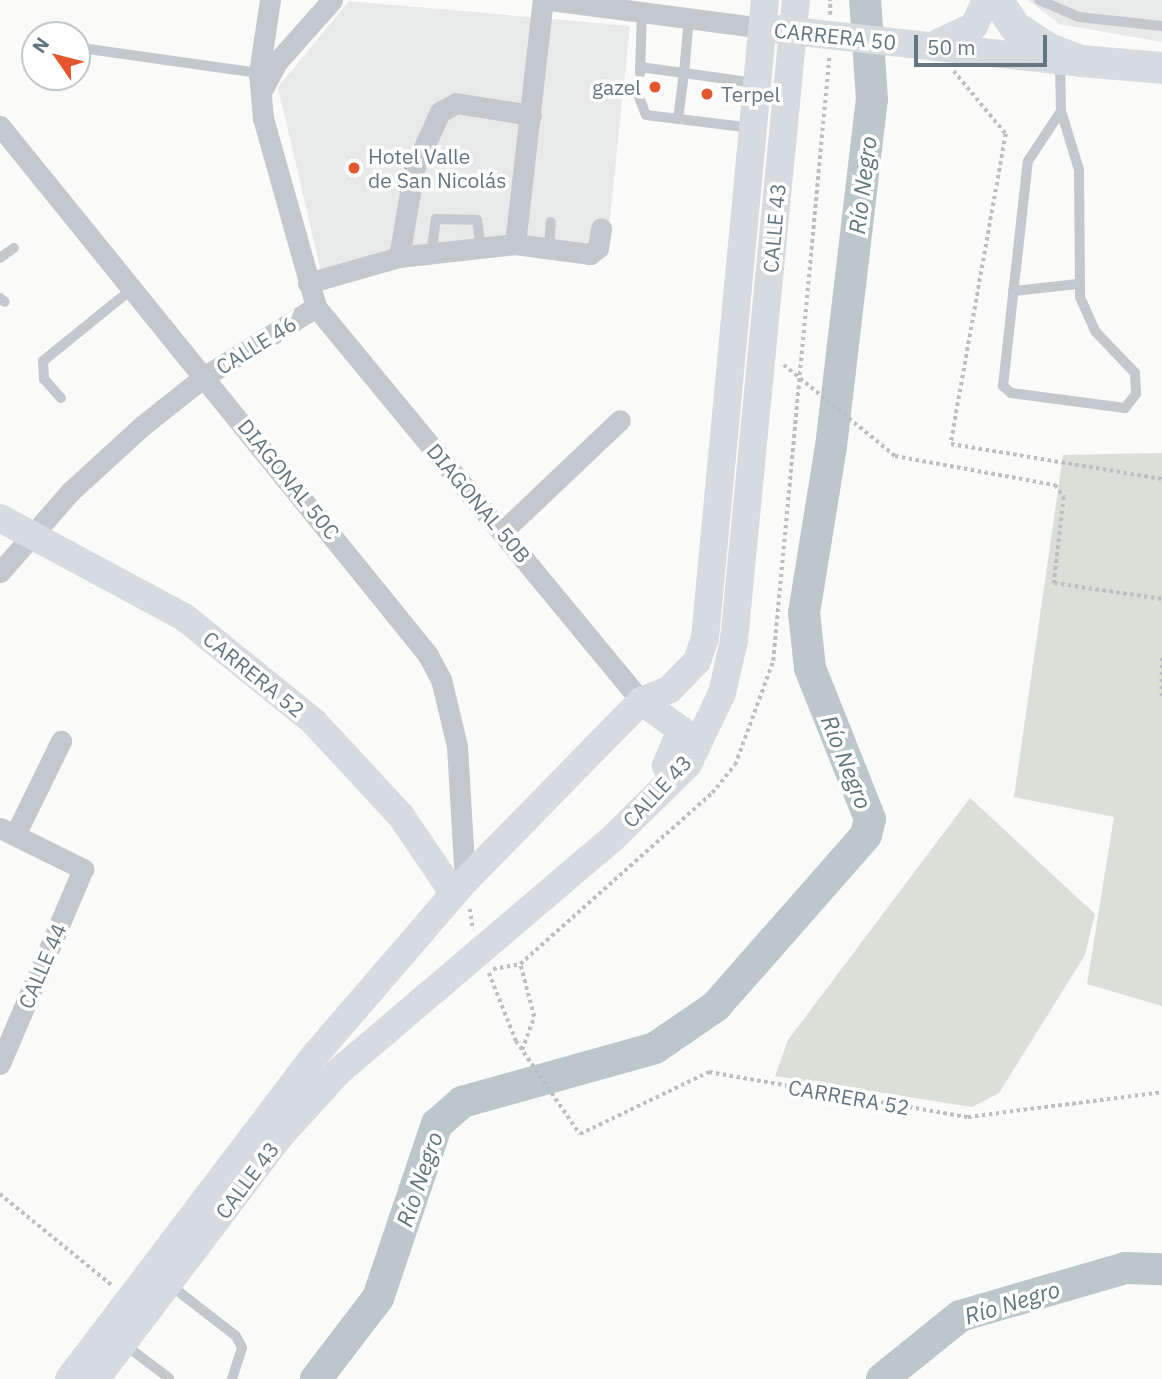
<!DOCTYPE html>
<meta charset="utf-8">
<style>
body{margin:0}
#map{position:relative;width:1162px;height:1379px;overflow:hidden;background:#fafaf8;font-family:"IBM Plex Sans",sans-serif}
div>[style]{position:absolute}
.built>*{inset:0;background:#e8e9e9}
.green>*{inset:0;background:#dadfd7}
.river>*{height:32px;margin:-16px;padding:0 16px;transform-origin:16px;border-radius:16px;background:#bbc7cb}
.path>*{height:3.5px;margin-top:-1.75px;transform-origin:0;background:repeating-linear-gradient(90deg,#bbbfc2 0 3.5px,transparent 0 7px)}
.lane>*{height:10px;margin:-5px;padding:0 5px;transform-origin:5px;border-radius:5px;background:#c3c8cc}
.street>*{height:21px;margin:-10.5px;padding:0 10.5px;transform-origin:10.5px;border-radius:10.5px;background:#c3c8cc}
.secondary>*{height:28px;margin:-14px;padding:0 14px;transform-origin:14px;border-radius:14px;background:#d6dbdf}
.primary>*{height:32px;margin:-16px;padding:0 16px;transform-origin:16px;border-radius:16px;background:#d6dbdf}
.dots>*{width:19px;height:19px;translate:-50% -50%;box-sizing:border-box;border:4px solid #fff;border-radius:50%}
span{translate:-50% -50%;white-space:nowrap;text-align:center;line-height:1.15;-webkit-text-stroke:7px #fff;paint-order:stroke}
.street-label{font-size:21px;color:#657683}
.poi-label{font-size:21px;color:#657683}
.right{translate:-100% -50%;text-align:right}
.left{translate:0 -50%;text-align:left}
.water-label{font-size:23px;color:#60757c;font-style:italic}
.north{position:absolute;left:21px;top:21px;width:70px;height:70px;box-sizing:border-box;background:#fff;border:2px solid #c1c8cd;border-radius:50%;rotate:305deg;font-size:19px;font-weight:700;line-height:28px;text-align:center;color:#657683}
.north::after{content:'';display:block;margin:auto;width:24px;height:32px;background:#e4572e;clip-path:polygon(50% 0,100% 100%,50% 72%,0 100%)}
.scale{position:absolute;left:914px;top:35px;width:133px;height:32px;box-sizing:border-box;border:4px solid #657683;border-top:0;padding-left:9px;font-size:21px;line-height:24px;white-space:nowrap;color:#657683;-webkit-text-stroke:5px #fff;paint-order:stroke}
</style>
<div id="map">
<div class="built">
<i style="clip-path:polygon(1028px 0,1162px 0,1162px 42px,1059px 24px)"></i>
<i style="clip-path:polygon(349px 1px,630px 26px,607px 246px,390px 256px,321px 272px,278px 87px)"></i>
</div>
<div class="green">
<i style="clip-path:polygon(1162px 453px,1162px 1006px,1087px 984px,1114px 817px,1014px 797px,1063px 455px)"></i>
<i style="clip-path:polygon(970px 798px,1095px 914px,1085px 955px,999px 1093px,972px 1107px,775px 1076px,788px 1040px)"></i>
</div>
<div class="river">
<i style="left:316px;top:1379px;width:102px;rotate:-52.6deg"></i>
<i style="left:378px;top:1298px;width:184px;rotate:-71.3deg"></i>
<i style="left:437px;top:1124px;width:33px;rotate:-41deg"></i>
<i style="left:462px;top:1102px;width:200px;rotate:-15.6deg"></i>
<i style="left:655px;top:1048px;width:74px;rotate:-34.5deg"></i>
<i style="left:716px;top:1006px;width:227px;rotate:-48.7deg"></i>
<i style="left:866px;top:835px;width:16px;rotate:-76deg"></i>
<i style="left:870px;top:819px;width:162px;rotate:-111.7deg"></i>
<i style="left:810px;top:668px;width:55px;rotate:-96.2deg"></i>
<i style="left:804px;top:613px;width:168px;rotate:-80.8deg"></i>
<i style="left:831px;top:447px;width:350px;rotate:-83.3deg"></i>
<i style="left:872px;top:99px;width:99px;rotate:-94deg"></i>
<i style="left:882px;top:1379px;width:100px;rotate:-38.9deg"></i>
<i style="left:960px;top:1316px;width:172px;rotate:-16.2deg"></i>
<i style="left:1125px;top:1268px;width:37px;rotate:2deg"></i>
</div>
<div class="path">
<i style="left:830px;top:15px;width:15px;rotate:-90deg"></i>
<i style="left:954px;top:71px;width:82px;rotate:50.5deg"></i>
<i style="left:1006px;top:134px;width:315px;rotate:100.1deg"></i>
<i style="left:951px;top:444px;width:214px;rotate:9.4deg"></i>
<i style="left:784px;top:365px;width:144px;rotate:39.3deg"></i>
<i style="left:895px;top:456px;width:163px;rotate:10.3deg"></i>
<i style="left:1055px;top:485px;width:15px;rotate:53deg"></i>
<i style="left:1064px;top:497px;width:87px;rotate:96.6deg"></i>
<i style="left:1054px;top:583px;width:109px;rotate:8.4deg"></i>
<i style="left:1162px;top:658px;width:40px;rotate:90deg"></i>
<i style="left:470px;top:909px;width:21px;rotate:82deg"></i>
<i style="left:493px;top:969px;width:27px;rotate:-10deg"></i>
<i style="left:489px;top:973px;width:73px;rotate:68.3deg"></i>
<i style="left:516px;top:1041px;width:113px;rotate:55.5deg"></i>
<i style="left:580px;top:1134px;width:143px;rotate:-25.7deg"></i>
<i style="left:709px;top:1072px;width:263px;rotate:9.9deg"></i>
<i style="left:968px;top:1117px;width:196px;rotate:-7.3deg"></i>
<i style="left:522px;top:1050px;width:35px;rotate:-70deg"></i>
<i style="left:534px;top:1017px;width:55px;rotate:-104.8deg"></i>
<i style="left:520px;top:964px;width:257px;rotate:-41.7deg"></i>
<i style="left:712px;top:793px;width:36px;rotate:-51deg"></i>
<i style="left:735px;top:765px;width:111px;rotate:-69.9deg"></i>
<i style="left:773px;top:661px;width:606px;rotate:-84.69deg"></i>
<i style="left:0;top:1194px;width:147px;rotate:39.2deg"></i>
</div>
<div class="lane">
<i style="left:1039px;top:0;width:43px;rotate:23deg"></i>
<i style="left:1079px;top:17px;width:83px;rotate:6.2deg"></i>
<i style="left:689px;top:18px;width:55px;rotate:95.2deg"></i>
<i style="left:684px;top:73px;width:72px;rotate:8deg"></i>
<i style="left:81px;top:48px;width:180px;rotate:8deg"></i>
<i style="left:1060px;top:64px;width:47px;rotate:88.8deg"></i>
<i style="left:1061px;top:111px;width:62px;rotate:73deg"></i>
<i style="left:1079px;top:170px;width:127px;rotate:89.5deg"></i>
<i style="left:1080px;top:297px;width:37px;rotate:66deg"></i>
<i style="left:1095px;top:331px;width:58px;rotate:46.4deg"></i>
<i style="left:1135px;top:373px;width:21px;rotate:87deg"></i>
<i style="left:1136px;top:394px;width:18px;rotate:128deg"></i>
<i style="left:1125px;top:408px;width:115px;rotate:-172.5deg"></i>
<i style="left:1011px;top:393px;width:11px;rotate:-139deg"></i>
<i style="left:1003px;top:386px;width:226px;rotate:-83.7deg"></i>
<i style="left:1028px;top:161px;width:60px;rotate:-56.6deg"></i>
<i style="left:640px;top:67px;width:44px;rotate:7.8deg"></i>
<i style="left:684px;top:73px;width:46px;rotate:97.4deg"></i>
<i style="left:640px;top:73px;width:61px;rotate:-88.1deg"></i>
<i style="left:639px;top:97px;width:19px;rotate:69deg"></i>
<i style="left:646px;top:115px;width:107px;rotate:7deg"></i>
<i style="left:549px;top:248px;width:26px;rotate:-86deg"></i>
<i style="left:431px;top:254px;width:35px;rotate:-82deg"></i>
<i style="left:436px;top:219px;width:41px;rotate:1.4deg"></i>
<i style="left:477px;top:220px;width:28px;rotate:82deg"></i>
<i style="left:0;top:258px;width:17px;rotate:-36deg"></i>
<i style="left:1013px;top:291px;width:65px;rotate:-6.1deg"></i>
<i style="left:0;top:298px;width:6px;rotate:39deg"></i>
<i style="left:61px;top:398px;width:25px;rotate:-132deg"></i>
<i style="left:44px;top:379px;width:18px;rotate:-93deg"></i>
<i style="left:43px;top:361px;width:116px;rotate:-39deg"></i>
<i style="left:170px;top:1285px;width:83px;rotate:37.7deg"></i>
<i style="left:236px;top:1336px;width:13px;rotate:63deg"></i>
<i style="left:242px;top:1348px;width:33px;rotate:108deg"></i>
<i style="left:125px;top:1345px;width:55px;rotate:36.9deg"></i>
</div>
<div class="street">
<i style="left:270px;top:0;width:74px;rotate:98.6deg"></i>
<i style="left:259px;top:73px;width:45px;rotate:84.9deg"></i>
<i style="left:263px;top:118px;width:196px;rotate:74.3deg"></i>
<i style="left:316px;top:307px;width:511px;rotate:50.48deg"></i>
<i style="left:550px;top:0;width:216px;rotate:7.5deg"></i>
<i style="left:261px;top:92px;width:34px;rotate:-62deg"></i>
<i style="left:277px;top:62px;width:83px;rotate:-48.4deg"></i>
<i style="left:0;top:126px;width:680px;rotate:51.02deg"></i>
<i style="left:428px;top:655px;width:27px;rotate:62deg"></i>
<i style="left:441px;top:679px;width:69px;rotate:76.6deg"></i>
<i style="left:457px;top:746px;width:135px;rotate:86.6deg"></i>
<i style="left:515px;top:244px;width:246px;rotate:-83.5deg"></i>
<i style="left:399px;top:257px;width:89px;rotate:-80.3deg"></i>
<i style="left:414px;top:169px;width:63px;rotate:-65.5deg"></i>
<i style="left:440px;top:112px;width:18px;rotate:-29deg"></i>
<i style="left:456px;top:103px;width:76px;rotate:9.1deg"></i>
<i style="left:308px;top:283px;width:95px;rotate:-15.9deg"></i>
<i style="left:399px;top:257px;width:117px;rotate:-6.4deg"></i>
<i style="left:515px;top:244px;width:76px;rotate:7.6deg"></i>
<i style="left:590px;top:254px;width:10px;rotate:-37deg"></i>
<i style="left:598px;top:248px;width:20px;rotate:-81deg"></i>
<i style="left:503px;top:531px;width:161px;rotate:-43.5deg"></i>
<i style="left:0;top:572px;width:108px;rotate:-48.8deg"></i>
<i style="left:71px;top:491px;width:96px;rotate:-42.5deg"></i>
<i style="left:142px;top:426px;width:80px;rotate:-38.4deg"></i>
<i style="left:205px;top:376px;width:131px;rotate:-31.9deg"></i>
<i style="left:0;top:828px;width:93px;rotate:26.3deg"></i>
<i style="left:83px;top:869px;width:212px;rotate:113.1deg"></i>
<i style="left:15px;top:835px;width:105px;rotate:-63.9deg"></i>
</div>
<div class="secondary">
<i style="left:774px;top:29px;width:302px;rotate:6.3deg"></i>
<i style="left:934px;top:45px;width:44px;rotate:-25.4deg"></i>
<i style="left:974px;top:26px;width:29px;rotate:-65deg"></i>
<i style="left:0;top:518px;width:209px;rotate:28.3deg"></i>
<i style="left:184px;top:617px;width:167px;rotate:38.9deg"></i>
<i style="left:314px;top:722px;width:128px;rotate:47.2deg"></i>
<i style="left:401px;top:816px;width:94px;rotate:55.8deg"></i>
<i style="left:641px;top:701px;width:49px;rotate:35.9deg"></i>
<i style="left:681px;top:730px;width:39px;rotate:113deg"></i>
<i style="left:69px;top:1379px;width:408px;rotate:-52.8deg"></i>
<i style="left:316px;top:1054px;width:228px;rotate:-49.3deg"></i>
<i style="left:465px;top:881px;width:252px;rotate:-45.6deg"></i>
<i style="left:641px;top:701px;width:31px;rotate:-22deg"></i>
<i style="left:670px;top:689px;width:39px;rotate:-46deg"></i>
<i style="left:697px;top:661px;width:24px;rotate:-71deg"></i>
<i style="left:705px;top:638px;width:641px;rotate:-84.63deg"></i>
<i style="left:96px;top:1379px;width:305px;rotate:-52.9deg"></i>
<i style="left:280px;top:1136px;width:86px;rotate:-47.8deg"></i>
<i style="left:338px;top:1072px;width:362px;rotate:-40.4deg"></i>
<i style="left:614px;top:837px;width:104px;rotate:-44.6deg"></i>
<i style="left:688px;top:764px;width:79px;rotate:-64.4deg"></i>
<i style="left:722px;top:693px;width:54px;rotate:-77.2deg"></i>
<i style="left:734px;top:640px;width:643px;rotate:-84.47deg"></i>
</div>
<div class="primary">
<i style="left:997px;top:0;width:32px;rotate:56deg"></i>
<i style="left:1015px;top:27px;width:40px;rotate:32.9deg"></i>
<i style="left:1049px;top:49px;width:34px;rotate:21deg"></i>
<i style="left:1081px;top:61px;width:81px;rotate:4.9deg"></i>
</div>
<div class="dots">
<i style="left:655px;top:87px;background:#e4572e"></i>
<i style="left:707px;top:94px;background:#e4572e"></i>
<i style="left:354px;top:168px;background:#e4572e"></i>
</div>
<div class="street-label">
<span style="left:835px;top:36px;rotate:6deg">CARRERA 50</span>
<span style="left:774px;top:228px;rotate:-85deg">CALLE 43</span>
<span style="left:256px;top:345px;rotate:-32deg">CALLE 46</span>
<span style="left:289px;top:479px;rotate:51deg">DIAGONAL 50C</span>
<span style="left:479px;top:503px;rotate:50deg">DIAGONAL 50B</span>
<span style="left:254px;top:674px;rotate:39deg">CARRERA 52</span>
<span style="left:657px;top:791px;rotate:-47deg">CALLE 43</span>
<span style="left:42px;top:966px;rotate:-67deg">CALLE 44</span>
<span style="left:849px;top:1097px;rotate:10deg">CARRERA 52</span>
<span style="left:247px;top:1180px;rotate:-53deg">CALLE 43</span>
</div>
<div class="poi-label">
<span class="right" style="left:641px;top:87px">gazel</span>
<span class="left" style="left:721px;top:94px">Terpel</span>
<span class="left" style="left:368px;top:168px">Hotel Valle<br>de San Nicolás</span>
</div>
<div class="water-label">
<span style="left:862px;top:185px;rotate:-83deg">Río Negro</span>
<span style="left:847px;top:762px;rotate:68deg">Río Negro</span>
<span style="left:419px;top:1179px;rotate:-71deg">Río Negro</span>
<span style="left:1012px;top:1302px;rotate:-17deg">Río Negro</span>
</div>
<div class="north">N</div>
<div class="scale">50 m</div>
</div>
